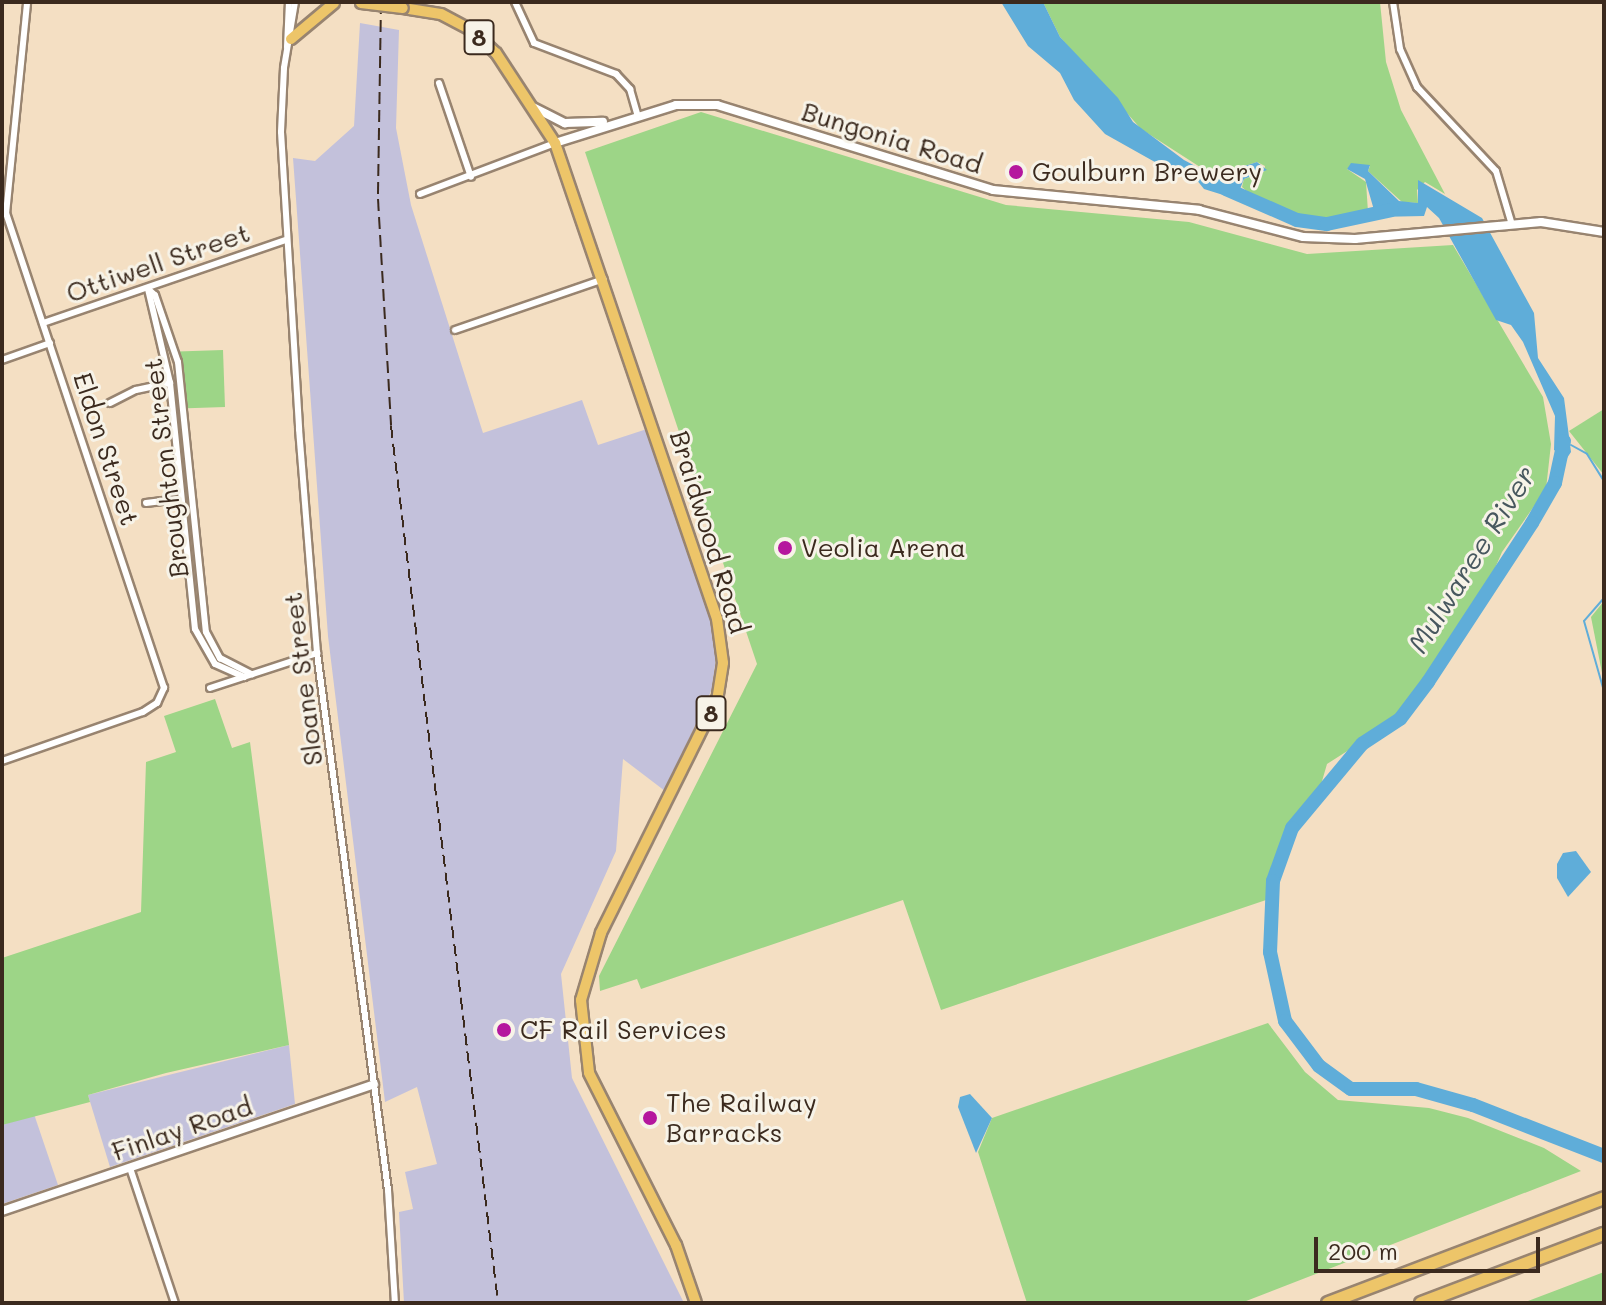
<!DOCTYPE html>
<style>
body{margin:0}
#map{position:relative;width:1606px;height:1305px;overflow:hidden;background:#f4dfc3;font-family:Mali,sans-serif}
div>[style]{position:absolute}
.industrial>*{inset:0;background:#c3c1db}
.green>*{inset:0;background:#9dd587;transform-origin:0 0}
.water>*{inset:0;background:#5fadd9}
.stream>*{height:2px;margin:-1px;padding:0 1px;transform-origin:1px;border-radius:1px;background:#5fadd9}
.river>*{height:14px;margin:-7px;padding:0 7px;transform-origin:7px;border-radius:7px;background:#5fadd9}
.roads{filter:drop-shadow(2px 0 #988470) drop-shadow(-2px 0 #988470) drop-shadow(0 2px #988470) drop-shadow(0 -2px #988470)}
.minor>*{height:6px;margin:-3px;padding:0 3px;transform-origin:3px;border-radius:3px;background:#fff}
.tertiary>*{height:8px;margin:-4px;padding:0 4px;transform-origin:4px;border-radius:4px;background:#fff}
.primary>*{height:10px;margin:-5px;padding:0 5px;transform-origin:5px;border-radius:5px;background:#edc569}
.motorway>*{height:12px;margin:-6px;padding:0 6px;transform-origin:6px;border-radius:6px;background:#edc569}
.rail>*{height:2px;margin-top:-1px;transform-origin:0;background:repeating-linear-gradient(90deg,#3b2a1e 0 12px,transparent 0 18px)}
.bridges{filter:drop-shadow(2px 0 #988470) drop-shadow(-2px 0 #988470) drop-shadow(0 2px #988470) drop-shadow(0 -2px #988470)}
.primary-bridge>*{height:10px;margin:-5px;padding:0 5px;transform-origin:5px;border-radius:5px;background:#edc569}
.dots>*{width:22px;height:22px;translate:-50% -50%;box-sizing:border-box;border:4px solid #f7f3e8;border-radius:50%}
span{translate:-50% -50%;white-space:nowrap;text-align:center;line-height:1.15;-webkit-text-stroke:6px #f7f3e8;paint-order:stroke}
.shield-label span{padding:2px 6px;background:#f7f3e8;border:2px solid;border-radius:6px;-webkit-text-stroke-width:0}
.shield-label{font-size:24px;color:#3b2a1e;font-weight:700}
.street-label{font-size:26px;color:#3b2a1e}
.poi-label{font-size:26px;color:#3b2a1e}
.left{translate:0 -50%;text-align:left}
.water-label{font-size:28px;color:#48585f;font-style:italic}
.frame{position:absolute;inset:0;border:4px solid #3b2a1e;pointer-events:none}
.scale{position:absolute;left:1314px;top:1237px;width:226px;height:36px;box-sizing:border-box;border:4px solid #3b2a1e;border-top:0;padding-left:10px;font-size:24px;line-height:28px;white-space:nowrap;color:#3b2a1e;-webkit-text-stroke:6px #f7f3e8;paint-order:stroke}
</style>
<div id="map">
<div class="industrial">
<i style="clip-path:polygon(360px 23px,399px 30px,396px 128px,411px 205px,483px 433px,582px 400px,598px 445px,647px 429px,712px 622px,717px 650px,712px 689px,665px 791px,623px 759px,616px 851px,561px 974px,572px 1078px,684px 1303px,404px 1303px,399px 1212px,413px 1209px,405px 1172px,437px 1164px,417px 1087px,385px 1102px,328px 636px,293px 158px,315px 161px,354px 126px)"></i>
<i style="clip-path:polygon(289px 1045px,295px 1104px,110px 1167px,88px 1095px)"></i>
<i style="clip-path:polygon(34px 1114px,58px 1185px,2px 1204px,2px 1125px)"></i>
</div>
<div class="green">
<i style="clip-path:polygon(1043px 2px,1380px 2px,1386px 62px,1401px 110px,1445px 194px,1425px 182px,1417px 190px,1418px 203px,1402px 202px,1368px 171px,1370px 166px,1353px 164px,1347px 169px,1366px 182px,1368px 212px,1350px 218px,1314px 218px,1260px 203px,1242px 187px,1244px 179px,1264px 172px,1265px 166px,1257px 162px,1214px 176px,1141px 129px,1060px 37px)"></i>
<i style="clip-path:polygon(701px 112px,1006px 205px,1189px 222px,1307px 254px,1453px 245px,1543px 397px,1551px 444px,1546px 489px,1502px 552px,1469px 628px,1448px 659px,1391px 723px,1327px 764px,1320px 788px,1288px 833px,1268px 881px,1269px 899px,941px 1010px,903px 900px,641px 989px,637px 979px,600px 991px,599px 976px,757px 664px,585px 152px)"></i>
<i style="left:223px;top:350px;width:57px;height:45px;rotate:88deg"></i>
<i style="clip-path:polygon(1604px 409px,1604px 475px,1569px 431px)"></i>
<i style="clip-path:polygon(1604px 601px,1604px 683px,1591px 617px)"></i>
<i style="clip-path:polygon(215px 699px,232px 748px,250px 742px,289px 1045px,166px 1073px,88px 1095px,90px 1102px,2px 1125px,2px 958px,141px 912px,146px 762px,176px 752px,164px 716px)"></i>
<i style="clip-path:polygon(1268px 1023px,1305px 1072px,1338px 1100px,1429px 1108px,1468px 1118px,1544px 1148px,1581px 1171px,1241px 1303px,1027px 1303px,978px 1152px,992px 1118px)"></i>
<i style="clip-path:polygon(1604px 1272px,1604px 1303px,1523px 1303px,1557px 1290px)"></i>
</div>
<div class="water">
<i style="clip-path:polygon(1001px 2px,1043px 2px,1060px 37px,1118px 98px,1133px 122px,1184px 160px,1214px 176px,1257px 162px,1267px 170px,1244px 179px,1236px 199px,1204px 189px,1196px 179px,1178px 175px,1105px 134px,1074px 100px,1060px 73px,1028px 46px)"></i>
<i style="clip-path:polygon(1351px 163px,1370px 165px,1368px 171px,1399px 201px,1418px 203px,1418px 180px,1482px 218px,1534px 313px,1538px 358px,1564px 398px,1571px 452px,1567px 458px,1554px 450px,1555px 416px,1523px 342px,1511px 325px,1496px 320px,1439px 218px,1427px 207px,1424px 216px,1376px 217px,1365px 179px,1347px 169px)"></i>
<i style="clip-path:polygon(1576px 851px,1591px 872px,1568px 897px,1557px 878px,1557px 864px,1563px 853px)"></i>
<i style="clip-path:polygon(970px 1094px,992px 1118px,976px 1153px,958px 1107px,960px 1097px)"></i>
</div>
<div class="stream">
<i style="left:1571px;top:445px;width:18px;rotate:29deg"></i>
<i style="left:1587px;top:454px;width:32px;rotate:58deg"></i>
<i style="left:1604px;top:598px;width:30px;rotate:131deg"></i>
<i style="left:1584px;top:621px;width:73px;rotate:74.1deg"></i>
</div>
<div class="river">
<i style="left:1226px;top:189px;width:77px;rotate:23.6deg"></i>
<i style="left:1297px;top:220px;width:30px;rotate:8deg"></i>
<i style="left:1327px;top:224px;width:66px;rotate:-12.2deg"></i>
<i style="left:1564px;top:441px;width:43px;rotate:102.1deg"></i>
<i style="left:1555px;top:483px;width:46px;rotate:119.9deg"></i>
<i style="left:1532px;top:523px;width:190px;rotate:123.2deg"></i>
<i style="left:1428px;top:682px;width:46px;rotate:127.1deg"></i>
<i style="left:1400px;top:719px;width:45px;rotate:146.7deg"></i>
<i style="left:1362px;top:744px;width:109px;rotate:129.8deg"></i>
<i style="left:1292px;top:828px;width:56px;rotate:109.7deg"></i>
<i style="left:1273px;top:881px;width:71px;rotate:92.4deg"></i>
<i style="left:1270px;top:952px;width:71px;rotate:77.7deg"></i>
<i style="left:1285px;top:1021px;width:56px;rotate:52.9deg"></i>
<i style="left:1319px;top:1066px;width:39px;rotate:36deg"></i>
<i style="left:1351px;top:1089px;width:65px"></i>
<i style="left:1416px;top:1089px;width:59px;rotate:15.7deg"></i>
<i style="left:1473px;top:1105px;width:141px;rotate:21.3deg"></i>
</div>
<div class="roads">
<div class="minor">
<i style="left:295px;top:2px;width:67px;rotate:99.5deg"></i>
<i style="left:284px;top:68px;width:64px;rotate:92.7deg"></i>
<i style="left:281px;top:132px;width:298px;rotate:86.5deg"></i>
<i style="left:299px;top:429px;width:225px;rotate:85.4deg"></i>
<i style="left:317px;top:653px;width:542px;rotate:82.47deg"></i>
<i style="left:388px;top:1190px;width:113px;rotate:86.5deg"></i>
<i style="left:515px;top:2px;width:45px;rotate:65.1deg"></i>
<i style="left:534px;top:43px;width:88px;rotate:20.7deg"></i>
<i style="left:616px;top:74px;width:21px;rotate:47deg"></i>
<i style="left:630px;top:89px;width:26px;rotate:74deg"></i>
<i style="left:1393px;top:2px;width:48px;rotate:81.5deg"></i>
<i style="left:1400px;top:49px;width:42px;rotate:65.9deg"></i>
<i style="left:1417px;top:87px;width:115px;rotate:46.8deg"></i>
<i style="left:1496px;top:171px;width:56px;rotate:73.5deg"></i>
<i style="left:287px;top:47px;width:45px;rotate:-87.5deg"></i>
<i style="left:439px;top:83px;width:99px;rotate:71.2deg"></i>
<i style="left:420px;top:194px;width:144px;rotate:-20.7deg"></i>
<i style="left:148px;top:289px;width:9px;rotate:41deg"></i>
<i style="left:155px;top:295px;width:71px;rotate:71.1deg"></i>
<i style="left:178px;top:362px;width:271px;rotate:84.1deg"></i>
<i style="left:206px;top:632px;width:30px;rotate:62deg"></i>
<i style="left:220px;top:658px;width:36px;rotate:27deg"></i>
<i style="left:148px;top:289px;width:97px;rotate:76.8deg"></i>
<i style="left:170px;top:383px;width:247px;rotate:84.2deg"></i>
<i style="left:195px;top:629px;width:40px;rotate:60.3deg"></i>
<i style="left:215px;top:664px;width:32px;rotate:24deg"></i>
<i style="left:43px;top:323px;width:256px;rotate:-18.9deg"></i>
<i style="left:455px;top:330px;width:157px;rotate:-18.9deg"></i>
<i style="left:2px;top:360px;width:51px;rotate:-19.5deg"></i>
<i style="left:110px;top:403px;width:29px;rotate:-27deg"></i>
<i style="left:136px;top:390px;width:35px;rotate:-12deg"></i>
<i style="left:146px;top:503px;width:33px;rotate:-7deg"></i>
<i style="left:210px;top:688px;width:113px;rotate:-18.1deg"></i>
<i style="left:2px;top:761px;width:149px;rotate:-19.2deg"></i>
<i style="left:143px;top:712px;width:17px;rotate:-33deg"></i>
<i style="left:157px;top:703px;width:17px;rotate:-65deg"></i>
<i style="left:164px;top:688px;width:500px;rotate:-108.4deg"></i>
<i style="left:6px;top:214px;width:213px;rotate:-84.3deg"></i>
<i style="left:130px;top:1168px;width:142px;rotate:71.6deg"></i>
</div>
<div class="tertiary">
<i style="left:533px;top:107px;width:36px;rotate:27deg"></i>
<i style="left:565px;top:123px;width:38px;rotate:-2deg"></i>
<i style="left:555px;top:143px;width:127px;rotate:-17.4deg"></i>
<i style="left:676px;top:105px;width:41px"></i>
<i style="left:717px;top:105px;width:289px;rotate:17.1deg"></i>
<i style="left:993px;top:190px;width:207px;rotate:5.5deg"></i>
<i style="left:1199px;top:210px;width:107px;rotate:14.6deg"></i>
<i style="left:1303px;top:237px;width:52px;rotate:2.2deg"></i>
<i style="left:1355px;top:239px;width:187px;rotate:-5.2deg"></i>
<i style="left:1541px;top:222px;width:64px;rotate:9deg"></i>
<i style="left:2px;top:1211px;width:393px;rotate:-18.8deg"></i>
</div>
<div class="primary">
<i style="left:403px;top:8px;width:38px;rotate:9deg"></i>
<i style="left:441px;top:14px;width:36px;rotate:28deg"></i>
<i style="left:473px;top:31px;width:32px;rotate:44deg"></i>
<i style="left:496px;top:53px;width:108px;rotate:56.8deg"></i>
<i style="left:555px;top:143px;width:503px;rotate:71.2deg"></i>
<i style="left:717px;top:619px;width:44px;rotate:82.2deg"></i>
<i style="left:723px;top:663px;width:36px;rotate:99deg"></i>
<i style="left:717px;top:699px;width:261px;rotate:116.4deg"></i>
<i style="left:601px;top:933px;width:70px;rotate:106.6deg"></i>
<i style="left:581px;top:1000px;width:73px;rotate:83.7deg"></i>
<i style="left:589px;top:1073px;width:193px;rotate:63.2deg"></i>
<i style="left:676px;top:1245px;width:61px;rotate:71deg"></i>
<i style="left:291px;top:39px;width:56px;rotate:-39.9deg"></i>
</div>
<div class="motorway">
<i style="left:1328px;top:1303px;width:295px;rotate:-20.8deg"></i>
<i style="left:1421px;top:1303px;width:196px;rotate:-20.7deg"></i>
</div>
</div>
<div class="rail">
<i style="left:381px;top:2px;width:197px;rotate:90.9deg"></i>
<i style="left:378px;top:199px;width:227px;rotate:86.7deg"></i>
<i style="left:391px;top:426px;width:884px;rotate:83.04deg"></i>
</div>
<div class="bridges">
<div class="primary-bridge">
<i style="left:361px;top:3px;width:42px;rotate:6.8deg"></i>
</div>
</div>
<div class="dots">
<i style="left:1016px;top:172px;background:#b5179e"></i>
<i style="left:785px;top:548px;background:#b5179e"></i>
<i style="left:504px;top:1030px;background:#b5179e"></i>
<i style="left:650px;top:1118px;background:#b5179e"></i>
</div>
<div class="shield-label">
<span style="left:479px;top:37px">8</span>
<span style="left:711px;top:713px">8</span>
</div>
<div class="street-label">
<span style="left:892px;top:138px;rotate:17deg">Bungonia Road</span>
<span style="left:158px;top:263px;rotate:-19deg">Ottiwell Street</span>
<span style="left:106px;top:449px;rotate:72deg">Eldon Street</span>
<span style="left:166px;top:468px;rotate:-97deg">Broughton Street</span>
<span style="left:709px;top:532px;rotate:73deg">Braidwood Road</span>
<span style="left:303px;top:679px;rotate:-97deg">Sloane Street</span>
<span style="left:182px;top:1129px;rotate:-19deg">Finlay Road</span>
</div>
<div class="poi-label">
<span class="left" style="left:1032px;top:172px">Goulburn Brewery</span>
<span class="left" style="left:801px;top:548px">Veolia Arena</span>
<span class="left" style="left:520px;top:1030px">CF Rail Services</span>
<span class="left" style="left:666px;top:1118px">The Railway<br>Barracks</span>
</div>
<div class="water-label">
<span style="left:1471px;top:559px;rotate:-58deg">Mulwaree River</span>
</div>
<div class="frame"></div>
<div class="scale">200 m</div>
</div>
